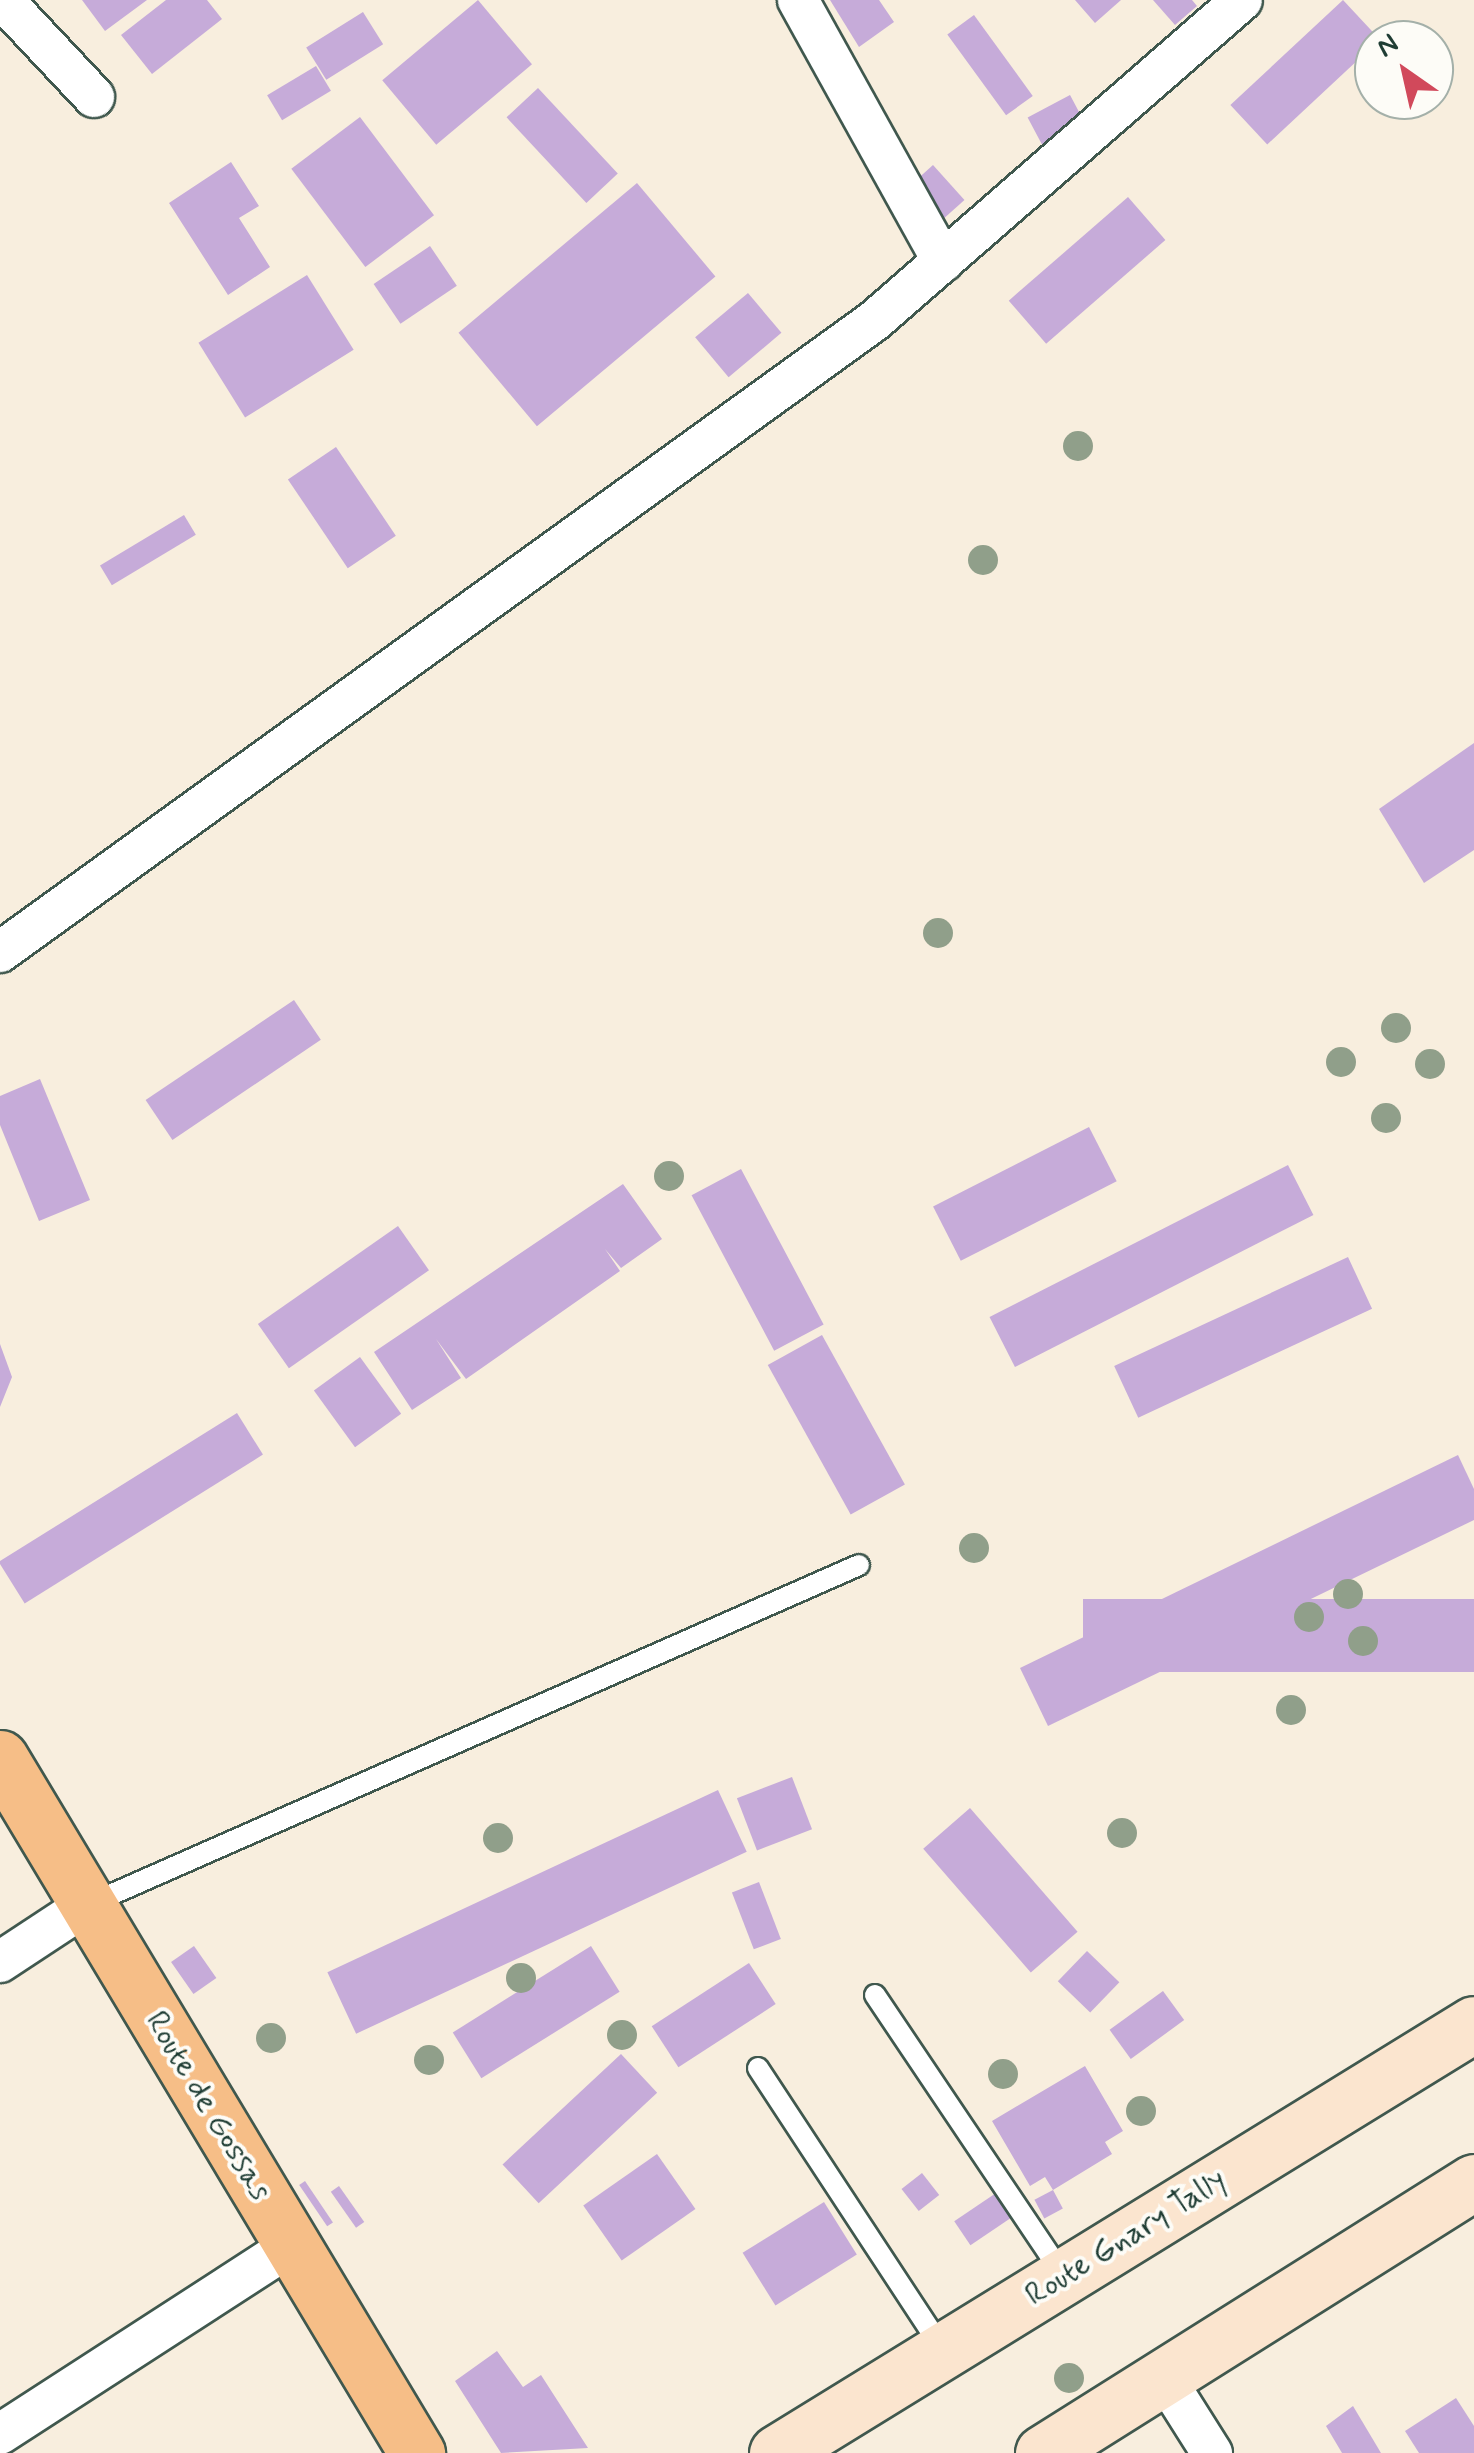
<!DOCTYPE html>
<style>
body{margin:0}
#map{position:relative;width:1474px;height:2453px;overflow:hidden;background:#f8eede;font-family:Mynerve,sans-serif}
div>[style]{position:absolute}
.building>*{inset:0;background:#c6abd9;transform-origin:0 0}
.roads{filter:drop-shadow(2px 0 #40584e) drop-shadow(-2px 0 #40584e) drop-shadow(0 2px #40584e) drop-shadow(0 -2px #40584e)}
.lane>*{height:20px;margin:-10px;padding:0 10px;transform-origin:10px;border-radius:10px;background:#fff}
.street>*{height:40px;margin:-20px;padding:0 20px;transform-origin:20px;border-radius:20px;background:#fff}
.secondary>*{height:55px;margin:-27.5px;padding:0 27.5px;transform-origin:27.5px;border-radius:27.5px;background:#fbe5cf}
.primary>*{height:55px;margin:-27.5px;padding:0 27.5px;transform-origin:27.5px;border-radius:27.5px;background:#f6be87}
.trees>*{width:30px;height:30px;margin:-15px;border-radius:50%;background:#909f8a}
span{translate:-50% -50%;white-space:nowrap;text-align:center;line-height:1.15;-webkit-text-stroke:8px #fdfcf7;paint-order:stroke}
.street-label{font-size:32px;color:#1f3d34}
.north{position:absolute;left:1354px;top:20px;width:100px;height:100px;box-sizing:border-box;background:#fdfcf7;border:2px solid #a4b0a9;border-radius:50%;rotate:326deg;font-size:28px;font-weight:700;line-height:40px;text-align:center;color:#1f3d34}
.north::after{content:'';display:block;margin:auto;width:35px;height:45px;background:#d1495b;clip-path:polygon(50% 0,100% 100%,50% 72%,0 100%)}
</style>
<div id="map">
<div class="building">
<i style="clip-path:polygon(82px 0,147px 0,105px 31px)"></i>
<i style="clip-path:polygon(166px 0,207px 0,222px 19px,152px 74px,121px 35px)"></i>
<i style="left:478px;top:0;width:84px;height:125px;rotate:50deg"></i>
<i style="clip-path:polygon(830px 0,879px 0,894px 22px,859px 47px)"></i>
<i style="clip-path:polygon(1075px 0,1121px 0,1095px 23px)"></i>
<i style="clip-path:polygon(1153px 0,1192px 0,1197px 6px,1175px 25px)"></i>
<i style="left:1343px;top:0;width:54px;height:154px;rotate:47deg"></i>
<i style="left:363px;top:12px;width:38px;height:67px;rotate:58deg"></i>
<i style="left:974px;top:15px;width:100px;height:33px;rotate:54deg"></i>
<i style="left:316px;top:66px;width:29px;height:57px;rotate:59deg"></i>
<i style="left:538px;top:88px;width:117px;height:43px;rotate:47deg"></i>
<i style="left:1070px;top:95px;width:32px;height:48px;rotate:62deg"></i>
<i style="left:360px;top:117px;width:123px;height:86px;rotate:53deg"></i>
<i style="clip-path:polygon(231px 162px,259px 206px,239px 218px,270px 267px,228px 295px,169px 203px)"></i>
<i style="left:933px;top:165px;width:47px;height:38px;rotate:48deg"></i>
<i style="left:637px;top:183px;width:122px;height:233px;rotate:50deg"></i>
<i style="left:1128px;top:197px;width:57px;height:158px;rotate:49deg"></i>
<i style="left:430px;top:246px;width:48px;height:68px;rotate:56deg"></i>
<i style="left:307px;top:275px;width:88px;height:128px;rotate:58deg"></i>
<i style="left:748px;top:293px;width:52px;height:69px;rotate:50deg"></i>
<i style="left:336px;top:447px;width:107px;height:58px;rotate:56deg"></i>
<i style="left:184px;top:515px;width:23px;height:98px;rotate:59deg"></i>
<i style="clip-path:polygon(1474px 743px,1474px 850px,1424px 883px,1379px 809px)"></i>
<i style="left:294px;top:1000px;width:48px;height:179px;rotate:56deg"></i>
<i style="clip-path:polygon(40px 1079px,90px 1200px,39px 1221px,0 1125px,0 1096px)"></i>
<i style="left:1089px;top:1127px;width:61px;height:175px;rotate:63deg"></i>
<i style="left:1288px;top:1165px;width:56px;height:335px;rotate:63deg"></i>
<i style="left:741px;top:1169px;width:176px;height:56px;rotate:62deg"></i>
<i style="clip-path:polygon(623px 1184px,662px 1239px,621px 1268px,605px 1249px,620px 1271px,466px 1379px,436px 1339px,461px 1378px,412px 1410px,374px 1352px)"></i>
<i style="left:398px;top:1226px;width:54px;height:171px;rotate:55deg"></i>
<i style="left:1348px;top:1257px;width:57px;height:258px;rotate:65deg"></i>
<i style="left:822px;top:1335px;width:171px;height:62px;rotate:61deg"></i>
<i style="clip-path:polygon(0 1344px,12px 1377px,0 1407px)"></i>
<i style="left:360px;top:1357px;width:70px;height:57px;rotate:54deg"></i>
<i style="left:237px;top:1413px;width:49px;height:281px;rotate:58deg"></i>
<i style="clip-path:polygon(1458px 1455px,1474px 1489px,1474px 1520px,1048px 1726px,1020px 1668px)"></i>
<i style="left:1474px;top:1599px;width:73px;height:391px;rotate:90deg"></i>
<i style="left:792px;top:1777px;width:56px;height:59px;rotate:69deg"></i>
<i style="left:718px;top:1790px;width:68px;height:431px;rotate:65deg"></i>
<i style="left:970px;top:1808px;width:164px;height:62px;rotate:49deg"></i>
<i style="left:759px;top:1882px;width:61px;height:29px;rotate:69deg"></i>
<i style="left:194px;top:1946px;width:39px;height:28px;rotate:55deg"></i>
<i style="left:591px;top:1946px;width:54px;height:163px;rotate:58deg"></i>
<i style="left:1087px;top:1951px;width:45px;height:42px;rotate:44deg"></i>
<i style="left:749px;top:1963px;width:49px;height:116px;rotate:57deg"></i>
<i style="left:1163px;top:1991px;width:36px;height:66px;rotate:54deg"></i>
<i style="left:621px;top:2054px;width:53px;height:162px;rotate:47deg"></i>
<i style="clip-path:polygon(1085px 2066px,1123px 2131px,1105px 2142px,1112px 2154px,1053px 2190px,1045px 2177px,1030px 2186px,992px 2121px)"></i>
<i style="left:657px;top:2154px;width:67px;height:90px;rotate:55deg"></i>
<i style="left:922px;top:2173px;width:28px;height:26px;rotate:52deg"></i>
<i style="left:305px;top:2181px;width:50px;height:7px;rotate:56deg"></i>
<i style="left:339px;top:2186px;width:44px;height:10px;rotate:55deg"></i>
<i style="left:1053px;top:2190px;width:21px;height:21px;rotate:62deg"></i>
<i style="left:999px;top:2191px;width:29px;height:54px;rotate:56deg"></i>
<i style="left:824px;top:2202px;width:62px;height:96px;rotate:58deg"></i>
<i style="clip-path:polygon(497px 2351px,523px 2387px,541px 2375px,588px 2448px,501px 2453px,455px 2381px)"></i>
<i style="clip-path:polygon(1456px 2398px,1474px 2426px,1474px 2453px,1419px 2453px,1405px 2431px)"></i>
<i style="clip-path:polygon(1353px 2406px,1381px 2453px,1342px 2453px,1326px 2426px)"></i>
</div>
<div class="roads">
<div class="lane">
<i style="left:92px;top:1903px;width:838px;rotate:-23.78deg"></i>
<i style="left:875px;top:1995px;width:337px;rotate:56.1deg"></i>
<i style="left:758px;top:2068px;width:334px;rotate:56.7deg"></i>
</div>
<div class="street">
<i style="left:3px;top:0;width:133px;rotate:46.8deg"></i>
<i style="left:798px;top:0;width:299px;rotate:61deg"></i>
<i style="left:0;top:952px;width:1078px;rotate:-35.83deg"></i>
<i style="left:874px;top:321px;width:488px;rotate:-41.1deg"></i>
<i style="left:0;top:1962px;width:105px;rotate:-33.4deg"></i>
<i style="left:1164px;top:2377px;width:90px;rotate:57.7deg"></i>
<i style="left:0;top:2434px;width:346px;rotate:-32.9deg"></i>
</div>
<div class="secondary">
<i style="left:777px;top:2453px;width:818px;rotate:-31.61deg"></i>
<i style="left:1043px;top:2453px;width:509px;rotate:-32.16deg"></i>
</div>
<div class="primary">
<i style="left:0;top:1758px;width:811px;rotate:59.04deg"></i>
</div>
</div>
<div class="trees">
<i style="left:1078px;top:446px"></i>
<i style="left:983px;top:560px"></i>
<i style="left:938px;top:933px"></i>
<i style="left:1396px;top:1028px"></i>
<i style="left:1341px;top:1062px"></i>
<i style="left:1430px;top:1064px"></i>
<i style="left:1386px;top:1118px"></i>
<i style="left:669px;top:1176px"></i>
<i style="left:974px;top:1548px"></i>
<i style="left:1348px;top:1594px"></i>
<i style="left:1309px;top:1617px"></i>
<i style="left:1363px;top:1641px"></i>
<i style="left:1291px;top:1710px"></i>
<i style="left:1122px;top:1833px"></i>
<i style="left:498px;top:1838px"></i>
<i style="left:521px;top:1978px"></i>
<i style="left:622px;top:2035px"></i>
<i style="left:271px;top:2038px"></i>
<i style="left:429px;top:2060px"></i>
<i style="left:1003px;top:2074px"></i>
<i style="left:1141px;top:2111px"></i>
<i style="left:1069px;top:2378px"></i>
</div>
<div class="street-label">
<span style="left:208px;top:2106px;rotate:59deg">Route de Gossas</span>
<span style="left:1126px;top:2238px;rotate:-32deg">Route Gnary Tally</span>
</div>
<div class="north">N</div>
</div>
